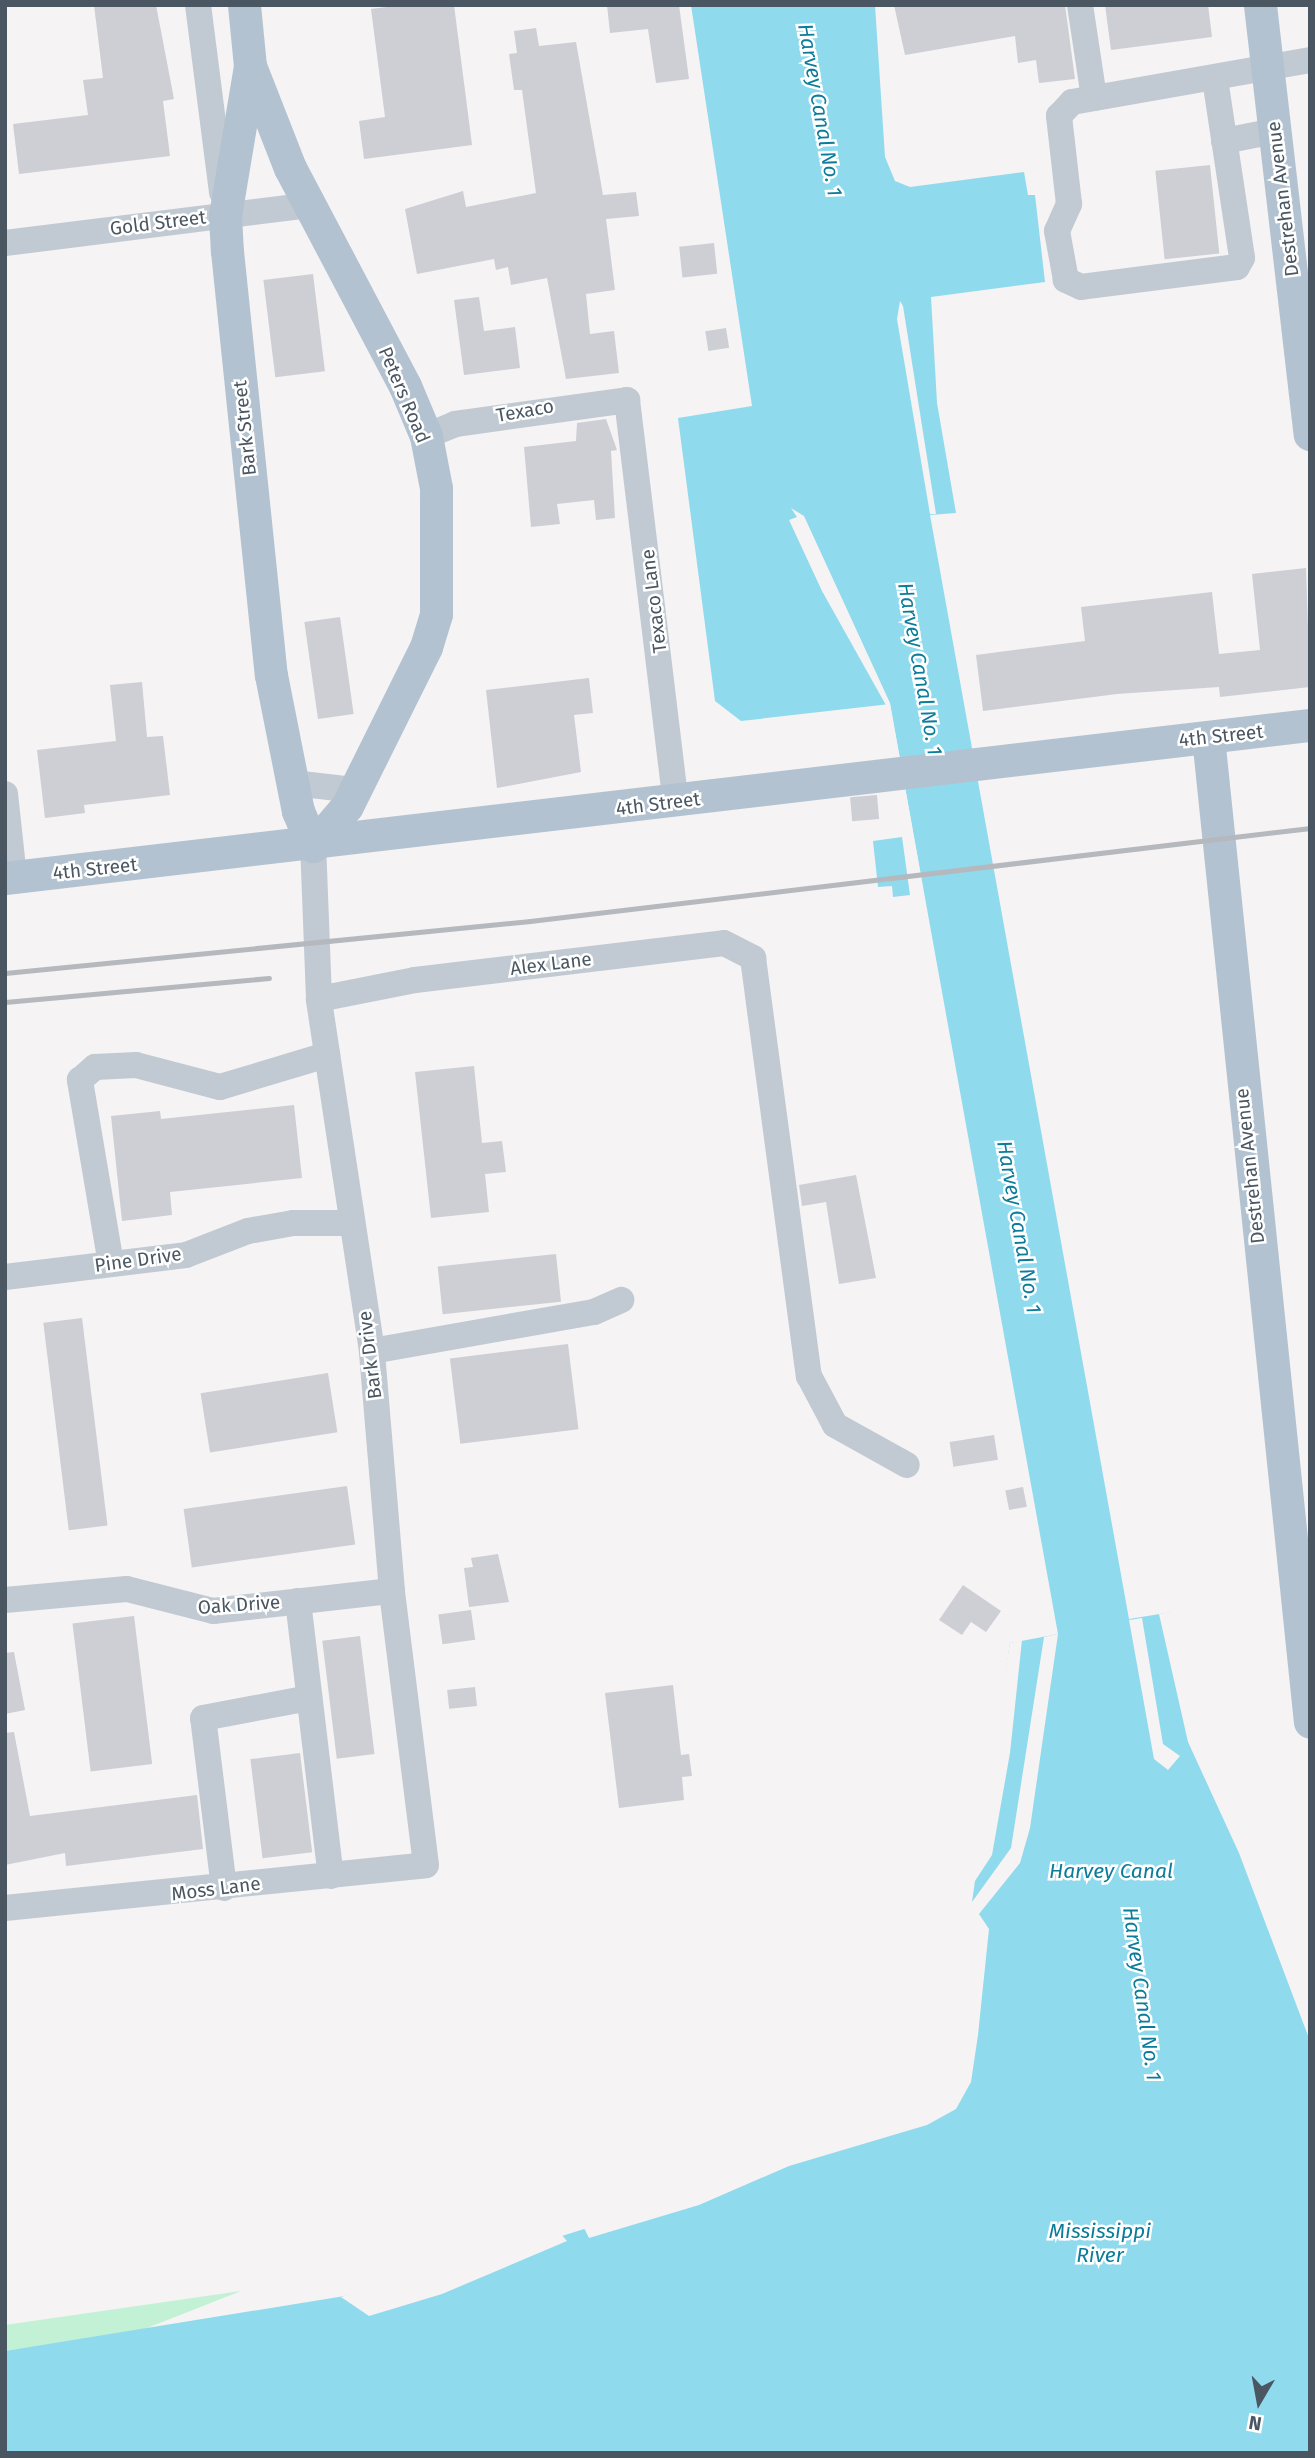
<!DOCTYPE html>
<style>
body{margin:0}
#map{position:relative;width:1315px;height:2458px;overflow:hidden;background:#f5f3f3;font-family:"Fira Sans",sans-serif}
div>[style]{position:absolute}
.green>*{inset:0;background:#c3f1d5}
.water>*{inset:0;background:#90daee}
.pier>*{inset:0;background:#f5f3f3}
.building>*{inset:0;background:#cdcfd5;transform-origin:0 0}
.minor>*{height:26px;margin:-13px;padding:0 13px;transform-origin:13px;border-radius:13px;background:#c1cad2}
.major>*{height:33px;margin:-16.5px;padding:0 16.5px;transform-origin:16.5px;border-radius:16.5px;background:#b3c2d1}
.rail>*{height:5px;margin:-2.5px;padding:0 2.5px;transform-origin:2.5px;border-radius:2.5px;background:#b5b8bd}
span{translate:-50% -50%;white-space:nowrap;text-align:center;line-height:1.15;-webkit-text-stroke:5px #fff;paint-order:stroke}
.street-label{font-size:19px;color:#4a5661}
.water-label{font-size:21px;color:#0c7c9b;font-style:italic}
.frame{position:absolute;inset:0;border:7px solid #4a5661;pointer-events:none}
.north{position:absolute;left:1224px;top:2367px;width:70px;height:70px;-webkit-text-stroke:5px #fff;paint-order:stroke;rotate:190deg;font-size:19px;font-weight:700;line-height:28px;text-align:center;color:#4a5661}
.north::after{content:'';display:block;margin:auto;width:24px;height:32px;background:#4a5661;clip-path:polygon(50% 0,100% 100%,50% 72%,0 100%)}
</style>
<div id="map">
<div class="green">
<i style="clip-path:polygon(241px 2291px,142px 2330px,5px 2351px,5px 2325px)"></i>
</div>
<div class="water">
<i style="clip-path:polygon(691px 5px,875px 5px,885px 157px,895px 181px,910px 187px,1024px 172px,1028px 195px,1035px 195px,1045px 282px,931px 297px,937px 403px,956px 513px,930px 515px,1129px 1619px,1172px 1612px,1199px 1737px,1310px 1991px,1310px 2453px,5px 2453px,5px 2351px,400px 2287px,901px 2129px,953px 2094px,979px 1914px,964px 1891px,979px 1850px,1010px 1643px,1058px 1634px,890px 704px,741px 721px,715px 701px,678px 418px,752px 406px)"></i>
<i style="clip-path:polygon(902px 837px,910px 895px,893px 897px,892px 886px,878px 887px,873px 841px)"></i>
</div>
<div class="pier">
<i style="clip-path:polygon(900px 301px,903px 306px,936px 514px,930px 514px,897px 319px)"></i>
<i style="clip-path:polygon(791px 508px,804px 516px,890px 703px,924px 893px,887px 707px,822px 591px,789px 520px,797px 517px)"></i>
<i style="clip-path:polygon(976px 732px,992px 833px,1004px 889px,989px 833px)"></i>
<i style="clip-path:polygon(1176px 1611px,1203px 1736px,1310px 1983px,1310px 2041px,1239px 1853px,1188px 1742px,1159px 1614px)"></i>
<i style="clip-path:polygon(1142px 1618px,1163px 1744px,1180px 1756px,1168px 1770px,1154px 1759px,1129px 1620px)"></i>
<i style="clip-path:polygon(1058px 1634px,1030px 1828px,1020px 1863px,979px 1914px,989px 1929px,978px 2035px,971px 2082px,956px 2109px,927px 2125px,789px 2166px,699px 2205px,589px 2238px,582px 2224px,746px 2163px,900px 2126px,950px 2092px,975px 1915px,960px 1890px,975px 1849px,1010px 1643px,1022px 1640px,1010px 1753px,992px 1855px,975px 1881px,972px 1902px,1011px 1848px,1044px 1637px)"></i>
<i style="clip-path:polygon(559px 2232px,567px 2241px,442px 2294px,369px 2316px,341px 2297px)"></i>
</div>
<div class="building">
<i style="clip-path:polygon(94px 5px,156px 5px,174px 99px,163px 101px,170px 156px,19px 174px,13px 124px,88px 115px,83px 80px,103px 78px)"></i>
<i style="clip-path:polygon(402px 5px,454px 5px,472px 145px,364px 159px,359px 121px,385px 117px,371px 9px)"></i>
<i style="clip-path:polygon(607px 5px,679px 5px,689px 79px,656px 83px,648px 29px,610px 33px)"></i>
<i style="clip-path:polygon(894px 5px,1065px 5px,1075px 79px,1039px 83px,1036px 60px,1018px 63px,1015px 36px,905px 55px)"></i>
<i style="clip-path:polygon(1105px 5px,1208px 5px,1212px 37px,1111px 50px)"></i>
<i style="clip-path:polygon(536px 28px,539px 46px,576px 42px,603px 195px,636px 192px,639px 216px,606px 219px,615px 290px,586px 294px,590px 334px,614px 331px,619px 373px,566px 379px,547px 278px,511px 285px,508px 267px,496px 270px,494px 259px,417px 274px,405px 209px,463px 191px,466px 207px,536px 193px,522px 90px,514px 90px,509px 54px,517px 53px,514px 31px)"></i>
<i style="left:1210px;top:165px;width:89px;height:55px;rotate:84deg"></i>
<i style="left:714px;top:243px;width:31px;height:35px;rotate:84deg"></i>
<i style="left:313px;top:274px;width:98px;height:50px;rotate:83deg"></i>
<i style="clip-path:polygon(479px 297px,484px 331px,515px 327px,520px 368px,464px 375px,454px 300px)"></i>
<i style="left:726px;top:328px;width:20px;height:21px;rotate:81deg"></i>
<i style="clip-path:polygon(606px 419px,617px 450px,611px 451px,615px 518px,596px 520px,594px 500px,557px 504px,560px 524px,531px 527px,524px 447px,576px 441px,577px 423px)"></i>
<i style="clip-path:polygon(1306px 568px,1310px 687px,1220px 697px,1219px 687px,1117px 694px,983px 711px,976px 655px,1085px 641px,1081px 607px,1212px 592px,1219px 654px,1260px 650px,1252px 574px)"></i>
<i style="left:340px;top:617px;width:98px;height:36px;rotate:82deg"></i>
<i style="clip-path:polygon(589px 678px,593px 713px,574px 715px,581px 772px,497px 788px,486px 690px)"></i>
<i style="clip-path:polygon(142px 682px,147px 737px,163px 736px,170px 795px,84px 805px,85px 813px,45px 818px,37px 750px,116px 741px,110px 685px)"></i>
<i style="left:877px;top:795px;width:24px;height:27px;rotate:85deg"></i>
<i style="clip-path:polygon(474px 1066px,482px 1143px,502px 1141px,506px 1172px,485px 1174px,489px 1212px,431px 1218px,415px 1072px)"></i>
<i style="clip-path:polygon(294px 1105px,302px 1178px,170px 1192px,172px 1215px,122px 1221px,111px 1116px,160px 1111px,161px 1119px)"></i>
<i style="clip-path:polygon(856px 1175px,876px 1278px,839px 1284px,826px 1202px,802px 1206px,799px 1185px)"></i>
<i style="left:556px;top:1254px;width:48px;height:119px;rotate:84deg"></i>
<i style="left:82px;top:1318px;width:209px;height:39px;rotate:83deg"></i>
<i style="left:568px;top:1344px;width:86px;height:119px;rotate:83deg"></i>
<i style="left:328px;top:1373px;width:60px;height:129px;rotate:81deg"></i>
<i style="left:994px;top:1435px;width:25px;height:45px;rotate:81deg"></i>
<i style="left:347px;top:1486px;width:59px;height:165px;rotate:82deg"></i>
<i style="left:1023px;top:1487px;width:20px;height:18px;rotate:79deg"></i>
<i style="clip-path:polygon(498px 1554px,509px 1602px,469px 1607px,464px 1568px,473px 1567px,471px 1558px)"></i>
<i style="clip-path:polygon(963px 1585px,1001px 1611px,986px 1632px,971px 1622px,962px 1635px,939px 1620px)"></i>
<i style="left:471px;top:1610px;width:30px;height:33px;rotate:82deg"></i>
<i style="left:134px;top:1616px;width:149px;height:62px;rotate:83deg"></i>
<i style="left:360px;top:1636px;width:119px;height:38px;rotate:83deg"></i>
<i style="clip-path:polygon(14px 1652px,25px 1710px,5px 1714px,5px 1653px)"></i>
<i style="clip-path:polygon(673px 1685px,681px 1755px,689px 1754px,692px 1776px,682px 1777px,684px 1800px,619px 1808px,605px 1693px)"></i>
<i style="left:475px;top:1687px;width:19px;height:28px;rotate:84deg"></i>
<i style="clip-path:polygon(14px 1732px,30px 1816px,197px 1795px,203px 1849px,66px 1866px,65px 1853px,5px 1865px,5px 1733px)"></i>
<i style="left:300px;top:1753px;width:100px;height:50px;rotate:83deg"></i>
</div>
<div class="minor">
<i style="left:198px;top:5px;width:189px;rotate:82.7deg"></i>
<i style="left:1080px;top:5px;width:94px;rotate:81.4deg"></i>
<i style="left:1215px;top:79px;width:181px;rotate:81.4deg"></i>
<i style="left:1242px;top:258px;width:10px;rotate:119deg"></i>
<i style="left:1237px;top:267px;width:157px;rotate:172.7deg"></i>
<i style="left:1081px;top:287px;width:17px;rotate:-155deg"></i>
<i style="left:1066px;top:280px;width:50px;rotate:-100.4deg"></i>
<i style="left:1057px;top:231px;width:30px;rotate:-66deg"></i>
<i style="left:1069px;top:204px;width:89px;rotate:-96.5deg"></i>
<i style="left:1059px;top:116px;width:19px;rotate:-47deg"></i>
<i style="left:1072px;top:102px;width:242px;rotate:-10deg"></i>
<i style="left:1224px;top:141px;width:52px;rotate:-11.1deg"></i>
<i style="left:5px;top:243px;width:307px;rotate:-7.1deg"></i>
<i style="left:426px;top:436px;width:31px;rotate:-22deg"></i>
<i style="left:455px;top:424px;width:174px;rotate:-7.9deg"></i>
<i style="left:627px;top:400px;width:405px;rotate:83.1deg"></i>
<i style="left:293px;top:783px;width:61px;rotate:6.5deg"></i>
<i style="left:5px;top:794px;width:83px;rotate:83.8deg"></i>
<i style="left:319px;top:999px;width:98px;rotate:-11.2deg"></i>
<i style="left:415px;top:980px;width:311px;rotate:-6.8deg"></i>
<i style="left:724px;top:943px;width:33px;rotate:27deg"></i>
<i style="left:753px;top:958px;width:422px;rotate:82.4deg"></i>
<i style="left:809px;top:1376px;width:55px;rotate:62deg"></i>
<i style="left:835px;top:1425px;width:82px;rotate:29.1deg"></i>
<i style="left:111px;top:1264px;width:187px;rotate:-99.6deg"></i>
<i style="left:80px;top:1080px;width:20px;rotate:-41deg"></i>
<i style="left:95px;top:1067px;width:41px;rotate:-2.8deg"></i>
<i style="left:136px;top:1065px;width:87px;rotate:14.7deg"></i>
<i style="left:220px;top:1087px;width:112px;rotate:-16.7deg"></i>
<i style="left:5px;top:1277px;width:182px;rotate:-6.9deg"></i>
<i style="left:186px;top:1255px;width:66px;rotate:-21.2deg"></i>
<i style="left:248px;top:1231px;width:46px;rotate:-10.1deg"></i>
<i style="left:293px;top:1223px;width:58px"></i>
<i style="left:372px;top:1351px;width:225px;rotate:-10deg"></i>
<i style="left:594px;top:1312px;width:30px;rotate:-24deg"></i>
<i style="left:5px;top:1600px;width:122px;rotate:-5.2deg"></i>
<i style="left:127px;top:1589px;width:89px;rotate:14.3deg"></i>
<i style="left:213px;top:1611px;width:180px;rotate:-6.4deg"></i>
<i style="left:298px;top:1601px;width:277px;rotate:83.2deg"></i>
<i style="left:224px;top:1888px;width:171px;rotate:-97deg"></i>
<i style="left:203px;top:1718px;width:108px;rotate:-10.7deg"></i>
<i style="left:5px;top:1908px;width:423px;rotate:-5.8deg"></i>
<i style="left:426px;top:1865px;width:276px;rotate:-97.1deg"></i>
<i style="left:392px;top:1591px;width:241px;rotate:-94.8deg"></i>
<i style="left:372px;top:1351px;width:356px;rotate:-98.6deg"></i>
<i style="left:319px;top:999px;width:153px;rotate:-92.2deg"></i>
</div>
<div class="major">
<i style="left:244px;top:5px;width:61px;rotate:84.4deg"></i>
<i style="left:250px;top:66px;width:151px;rotate:99.5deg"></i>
<i style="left:225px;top:215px;width:36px;rotate:87deg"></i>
<i style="left:227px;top:251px;width:426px;rotate:84.1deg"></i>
<i style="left:271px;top:675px;width:139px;rotate:78.8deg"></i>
<i style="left:298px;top:811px;width:38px;rotate:67deg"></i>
<i style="left:313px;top:846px;width:52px;rotate:-49.6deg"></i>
<i style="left:347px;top:806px;width:178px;rotate:-63.6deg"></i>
<i style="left:426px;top:647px;width:34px;rotate:-73deg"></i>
<i style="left:436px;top:614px;width:126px;rotate:-90deg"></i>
<i style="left:436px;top:488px;width:53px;rotate:-100.9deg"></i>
<i style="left:426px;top:436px;width:54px;rotate:-112.8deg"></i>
<i style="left:405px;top:386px;width:246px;rotate:-117.8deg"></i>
<i style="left:290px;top:168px;width:110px;rotate:-111.4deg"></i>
<i style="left:1260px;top:5px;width:432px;rotate:83.4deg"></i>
<i style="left:1208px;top:737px;width:990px;rotate:84.09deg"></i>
<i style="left:5px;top:878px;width:1314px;rotate:-6.69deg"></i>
</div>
<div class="rail">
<i style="left:5px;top:973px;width:528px;rotate:-5.66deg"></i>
<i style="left:530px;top:921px;width:786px;rotate:-6.8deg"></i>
<i style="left:5px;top:1002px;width:265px;rotate:-5.2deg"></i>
</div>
<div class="street-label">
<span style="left:1283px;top:199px;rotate:-97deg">Destrehan Avenue</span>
<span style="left:158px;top:223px;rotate:-7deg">Gold Street</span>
<span style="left:404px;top:395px;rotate:67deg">Peters Road</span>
<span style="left:525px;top:411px;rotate:-10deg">Texaco</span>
<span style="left:245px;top:428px;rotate:-96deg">Bark Street</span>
<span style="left:654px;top:601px;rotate:-97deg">Texaco Lane</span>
<span style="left:1221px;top:736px;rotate:-6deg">4th Street</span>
<span style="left:658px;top:804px;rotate:-7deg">4th Street</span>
<span style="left:95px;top:869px;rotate:-6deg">4th Street</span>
<span style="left:551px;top:964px;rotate:-7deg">Alex Lane</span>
<span style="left:1250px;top:1166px;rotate:-96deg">Destrehan Avenue</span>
<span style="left:138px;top:1260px;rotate:-8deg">Pine Drive</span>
<span style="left:370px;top:1355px;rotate:-97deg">Bark Drive</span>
<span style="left:239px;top:1605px;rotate:-4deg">Oak Drive</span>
<span style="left:216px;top:1889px;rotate:-7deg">Moss Lane</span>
</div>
<div class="water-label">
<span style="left:820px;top:110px;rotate:80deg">Harvey Canal No. 1</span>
<span style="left:920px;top:669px;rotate:80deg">Harvey Canal No. 1</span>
<span style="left:1019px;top:1227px;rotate:80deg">Harvey Canal No. 1</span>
<span style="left:1111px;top:1871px">Harvey Canal</span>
<span style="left:1142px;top:1994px;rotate:82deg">Harvey Canal No. 1</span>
<span style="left:1100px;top:2243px">Mississippi<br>River</span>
</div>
<div class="frame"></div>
<div class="north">N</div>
</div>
